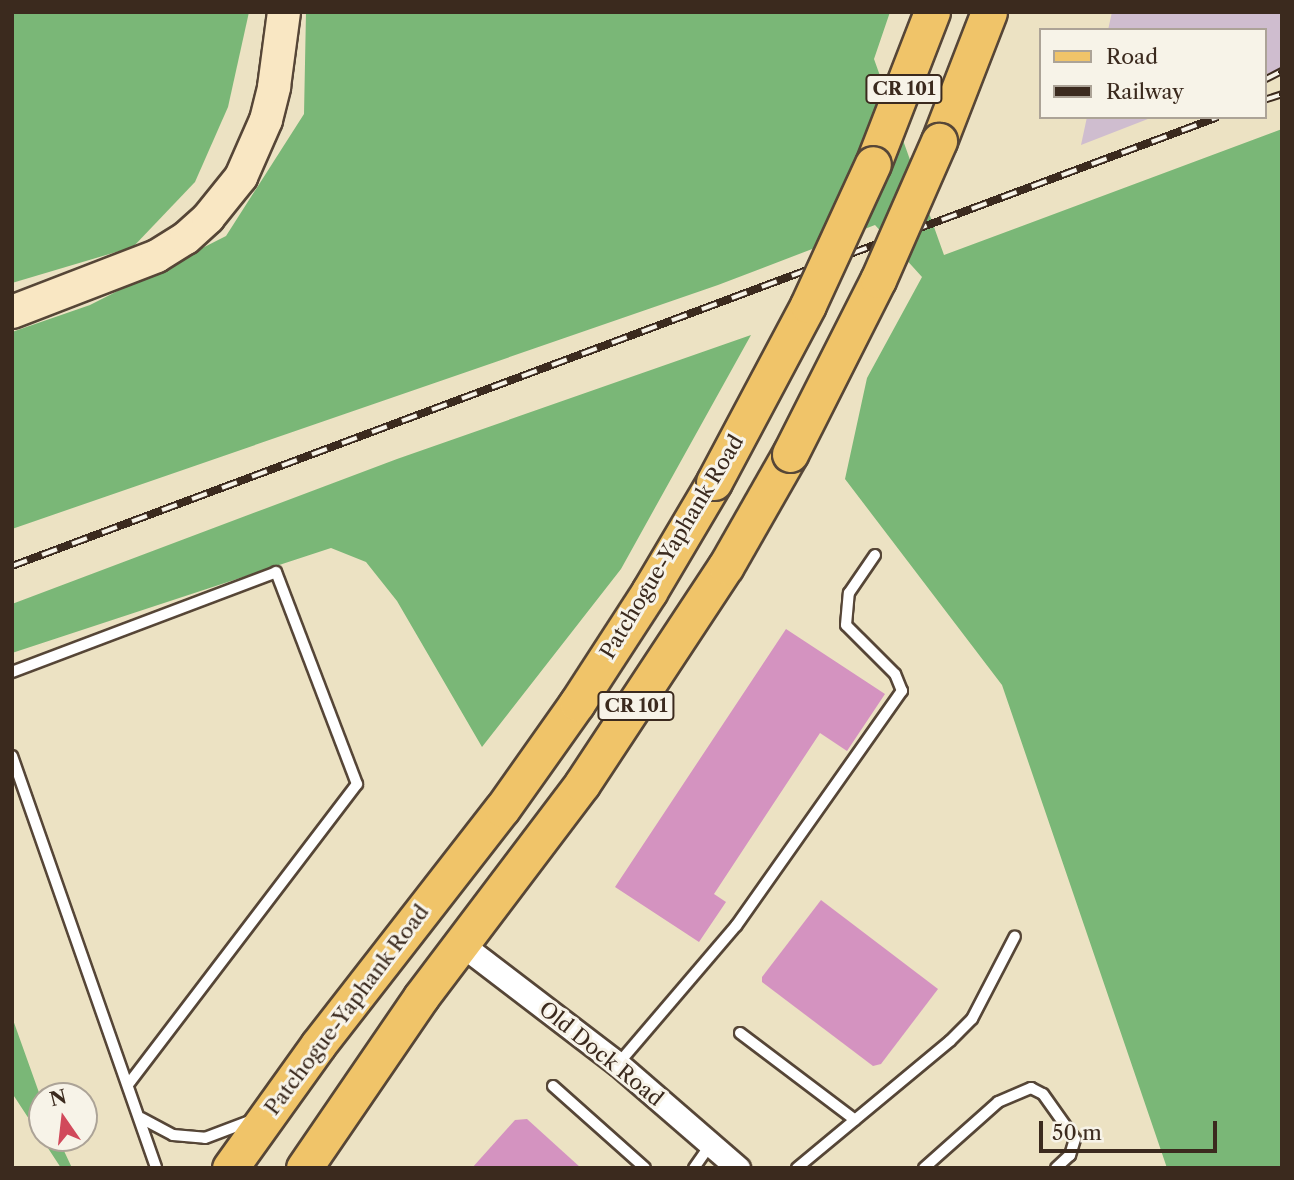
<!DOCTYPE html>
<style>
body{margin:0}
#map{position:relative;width:1294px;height:1180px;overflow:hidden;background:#ece2c3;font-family:"Libre Caslon Text",serif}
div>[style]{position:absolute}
.industrial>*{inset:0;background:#cfbdcf}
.forest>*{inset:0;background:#7ab777}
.building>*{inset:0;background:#d493c0}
.roads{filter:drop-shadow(2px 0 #564637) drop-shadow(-2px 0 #564637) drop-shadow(0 2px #564637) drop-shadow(0 -2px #564637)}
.lane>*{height:10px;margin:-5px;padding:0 5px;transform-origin:5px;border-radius:5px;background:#fff}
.street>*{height:23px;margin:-11.5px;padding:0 11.5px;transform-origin:11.5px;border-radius:11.5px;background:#fff}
.secondary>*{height:32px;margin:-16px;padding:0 16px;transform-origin:16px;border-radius:16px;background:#f9e7c3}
.primary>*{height:35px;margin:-17.5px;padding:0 17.5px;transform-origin:17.5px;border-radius:17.5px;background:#f0c469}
.rail>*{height:8px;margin-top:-4px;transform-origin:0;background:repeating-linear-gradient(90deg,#f7f3e8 0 16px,#3b2a1e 0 32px);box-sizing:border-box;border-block:2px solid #3b2a1e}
.bridges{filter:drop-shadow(2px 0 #564637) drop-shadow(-2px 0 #564637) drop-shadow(0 2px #564637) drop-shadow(0 -2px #564637)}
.primary-bridge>*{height:35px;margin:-17.5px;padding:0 17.5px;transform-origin:17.5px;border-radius:17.5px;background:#f0c469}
span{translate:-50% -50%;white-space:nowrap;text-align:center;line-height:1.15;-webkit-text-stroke:6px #f7f3e8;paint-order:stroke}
.shield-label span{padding:2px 5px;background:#f7f3e8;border:2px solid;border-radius:5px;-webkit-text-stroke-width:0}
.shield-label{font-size:19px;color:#3b2a1e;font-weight:700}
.street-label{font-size:21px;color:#3b2a1e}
.frame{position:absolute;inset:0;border:14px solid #3b2a1e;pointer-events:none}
.legend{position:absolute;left:1039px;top:28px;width:228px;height:91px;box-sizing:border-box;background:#f7f3e8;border:2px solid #aca397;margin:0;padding:9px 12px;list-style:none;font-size:21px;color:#3b2a1e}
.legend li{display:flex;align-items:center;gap:14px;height:35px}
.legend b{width:35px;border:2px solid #aca397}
.north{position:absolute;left:28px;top:1082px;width:70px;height:70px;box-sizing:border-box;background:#f7f3e8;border:2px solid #aca397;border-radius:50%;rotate:346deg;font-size:19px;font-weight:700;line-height:28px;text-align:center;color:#3b2a1e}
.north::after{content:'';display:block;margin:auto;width:24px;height:32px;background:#d1495b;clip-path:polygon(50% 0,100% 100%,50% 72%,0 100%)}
.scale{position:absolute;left:1039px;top:1121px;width:178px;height:32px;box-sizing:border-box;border:4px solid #3b2a1e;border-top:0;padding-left:9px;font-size:21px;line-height:24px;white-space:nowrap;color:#3b2a1e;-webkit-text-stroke:5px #f7f3e8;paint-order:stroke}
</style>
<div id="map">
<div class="industrial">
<i style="clip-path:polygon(1112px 12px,1282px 12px,1282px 68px,1264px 75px,1264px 30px,1108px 30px)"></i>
<i style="clip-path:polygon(1087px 117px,1153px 117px,1081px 145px)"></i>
</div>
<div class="forest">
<i style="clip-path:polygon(12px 12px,249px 12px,228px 107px,195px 182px,133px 247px,12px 283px)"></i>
<i style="clip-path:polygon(306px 12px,890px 12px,874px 59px,944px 255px,1282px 129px,1282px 1168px,1167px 1168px,1002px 685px,845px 479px,867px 378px,922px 277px,875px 225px,718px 285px,12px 529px,12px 332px,90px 305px,226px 236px,304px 114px)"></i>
<i style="clip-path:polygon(751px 335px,621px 569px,482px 747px,397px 601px,366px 562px,331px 548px,12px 653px,12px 604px,397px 459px)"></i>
<i style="clip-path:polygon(12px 1017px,42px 1101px,42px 1138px,58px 1138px,72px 1168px,61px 1168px,12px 1093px)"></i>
</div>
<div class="building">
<i style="clip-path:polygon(786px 629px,885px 694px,847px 751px,820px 733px,714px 894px,726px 902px,699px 942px,615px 887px)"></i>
<i style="clip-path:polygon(821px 900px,938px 989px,881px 1064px,873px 1066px,762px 982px,762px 977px)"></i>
<i style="clip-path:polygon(527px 1119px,581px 1168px,472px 1168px,515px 1120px)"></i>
</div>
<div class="roads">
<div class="lane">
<i style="left:12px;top:672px;width:282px;rotate:-20.7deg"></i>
<i style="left:276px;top:572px;width:227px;rotate:69.1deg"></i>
<i style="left:357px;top:784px;width:378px;rotate:127.3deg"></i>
<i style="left:12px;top:756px;width:436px;rotate:70.7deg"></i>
<i style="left:740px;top:1033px;width:144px;rotate:37.1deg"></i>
<i style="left:618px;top:1064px;width:182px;rotate:-49.5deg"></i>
<i style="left:736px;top:926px;width:288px;rotate:-54.8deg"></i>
<i style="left:902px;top:691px;width:18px;rotate:-112deg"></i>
<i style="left:895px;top:674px;width:69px;rotate:-135deg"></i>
<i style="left:846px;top:625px;width:32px;rotate:-85deg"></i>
<i style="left:849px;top:593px;width:46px;rotate:-55.6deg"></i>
<i style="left:553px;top:1086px;width:123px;rotate:41.7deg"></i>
<i style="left:141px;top:1118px;width:36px;rotate:28deg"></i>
<i style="left:173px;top:1135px;width:32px;rotate:5deg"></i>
<i style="left:205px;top:1138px;width:48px;rotate:-20.7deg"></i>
<i style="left:694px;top:1168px;width:29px;rotate:-55deg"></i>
<i style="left:797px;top:1168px;width:199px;rotate:-39.7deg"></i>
<i style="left:950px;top:1041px;width:31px;rotate:-45deg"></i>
<i style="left:972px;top:1019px;width:93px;rotate:-62.6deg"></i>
<i style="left:924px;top:1168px;width:99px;rotate:-41.7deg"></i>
<i style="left:998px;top:1102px;width:36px;rotate:-23deg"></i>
<i style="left:1031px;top:1088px;width:13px;rotate:27deg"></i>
<i style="left:1043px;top:1094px;width:55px;rotate:54.6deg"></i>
<i style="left:1075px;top:1139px;width:17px;rotate:107deg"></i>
<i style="left:1070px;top:1155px;width:19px;rotate:137deg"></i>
</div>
<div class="street">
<i style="left:461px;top:944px;width:198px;rotate:37.4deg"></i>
<i style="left:618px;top:1064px;width:159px;rotate:40.9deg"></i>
</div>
<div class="secondary">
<i style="left:12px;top:312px;width:155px;rotate:-21.1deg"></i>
<i style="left:157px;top:256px;width:34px;rotate:-32deg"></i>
<i style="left:186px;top:238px;width:30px;rotate:-42deg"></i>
<i style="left:208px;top:218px;width:53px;rotate:-51.2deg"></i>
<i style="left:241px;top:177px;width:62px;rotate:-66.3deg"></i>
<i style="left:266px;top:120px;width:34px;rotate:-76deg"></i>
<i style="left:274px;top:87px;width:76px;rotate:-82.4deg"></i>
</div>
<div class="primary">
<i style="left:939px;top:141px;width:138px;rotate:-68.8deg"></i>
<i style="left:873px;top:164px;width:163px;rotate:-68.8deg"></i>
<i style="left:230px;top:1168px;width:151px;rotate:-54.4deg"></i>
<i style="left:318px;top:1045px;width:299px;rotate:-52.1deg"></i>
<i style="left:502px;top:809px;width:130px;rotate:-54.7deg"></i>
<i style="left:577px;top:703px;width:132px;rotate:-57deg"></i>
<i style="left:649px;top:592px;width:128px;rotate:-59.4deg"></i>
<i style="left:304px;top:1168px;width:207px;rotate:-55.6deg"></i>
<i style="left:421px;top:997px;width:267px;rotate:-52.9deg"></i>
<i style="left:582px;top:784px;width:261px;rotate:-56.6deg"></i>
<i style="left:726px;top:566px;width:129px;rotate:-60.3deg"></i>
</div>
</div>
<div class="rail">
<i style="left:1264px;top:80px;width:20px;rotate:-27deg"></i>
<i style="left:1264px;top:100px;width:19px;rotate:-18deg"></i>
<i style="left:12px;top:566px;width:1287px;rotate:-20.42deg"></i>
</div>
<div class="bridges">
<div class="primary-bridge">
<i style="left:790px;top:454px;width:195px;rotate:-63.2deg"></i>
<i style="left:878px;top:280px;width:152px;rotate:-66.3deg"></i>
<i style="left:714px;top:482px;width:200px;rotate:-62deg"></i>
<i style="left:808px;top:305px;width:155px;rotate:-65.3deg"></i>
</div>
</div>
<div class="shield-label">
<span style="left:904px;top:89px">CR 101</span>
<span style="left:636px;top:706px">CR 101</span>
</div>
<div class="street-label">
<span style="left:672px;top:547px;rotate:-59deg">Patchogue-Yaphank Road</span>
<span style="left:347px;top:1010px;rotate:-53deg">Patchogue-Yaphank Road</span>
<span style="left:601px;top:1054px;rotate:39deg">Old Dock Road</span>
</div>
<div class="frame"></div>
<ul class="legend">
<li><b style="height:9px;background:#f0c469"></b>Road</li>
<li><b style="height:9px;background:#3b2a1e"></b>Railway</li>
</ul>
<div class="north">N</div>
<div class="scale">50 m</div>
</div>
